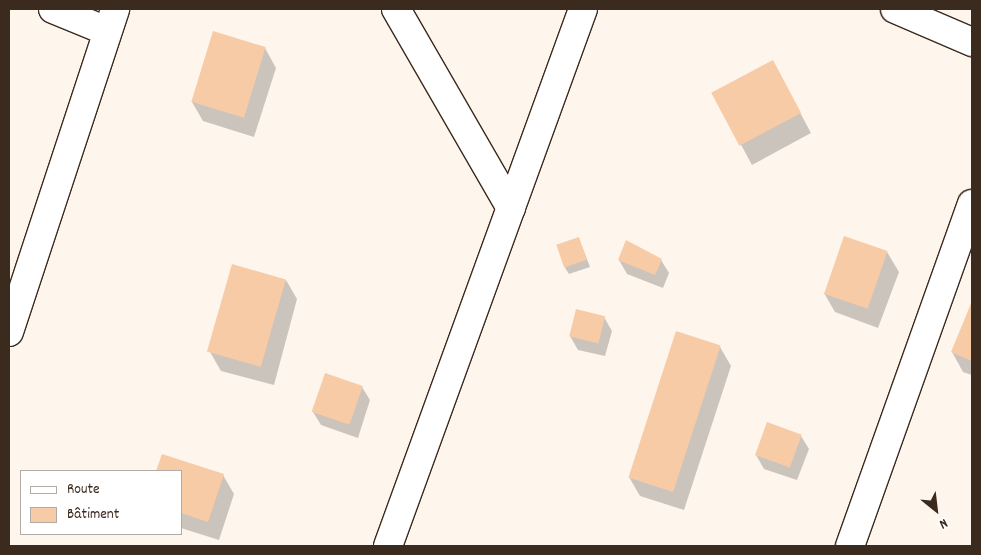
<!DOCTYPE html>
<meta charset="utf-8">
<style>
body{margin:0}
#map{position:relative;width:981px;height:555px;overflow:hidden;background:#fef5ed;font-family:Dekko,sans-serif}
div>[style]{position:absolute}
.shadow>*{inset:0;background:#0003}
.building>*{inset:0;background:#f8cba7;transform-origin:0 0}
.roads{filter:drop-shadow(1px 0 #3b2a1e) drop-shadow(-1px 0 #3b2a1e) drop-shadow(0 1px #3b2a1e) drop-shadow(0 -1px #3b2a1e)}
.minor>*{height:28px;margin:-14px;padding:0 14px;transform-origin:14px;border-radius:14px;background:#fff}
span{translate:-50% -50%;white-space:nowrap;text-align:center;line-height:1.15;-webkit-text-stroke:4px #fff;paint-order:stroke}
.frame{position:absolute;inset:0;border:10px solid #3b2a1e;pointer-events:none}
.legend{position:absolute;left:20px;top:470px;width:162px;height:65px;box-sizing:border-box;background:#fff;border:1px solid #b1aaa5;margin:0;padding:6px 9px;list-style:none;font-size:15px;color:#3b2a1e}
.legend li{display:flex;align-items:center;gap:10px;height:25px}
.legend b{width:25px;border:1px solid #b1aaa5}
.north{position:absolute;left:911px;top:485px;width:50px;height:50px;-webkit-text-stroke:4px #fff;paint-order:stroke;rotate:151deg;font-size:14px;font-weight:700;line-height:20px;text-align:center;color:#3b2a1e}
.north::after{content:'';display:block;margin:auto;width:18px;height:22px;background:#3b2a1e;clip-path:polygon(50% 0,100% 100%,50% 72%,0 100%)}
</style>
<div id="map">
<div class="shadow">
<i style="clip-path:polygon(265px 48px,276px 68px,254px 137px,203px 121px,192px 102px)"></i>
<i style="clip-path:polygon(783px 81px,811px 133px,752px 165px,713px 93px)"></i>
<i style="clip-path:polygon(582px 246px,590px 267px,569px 274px,565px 268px)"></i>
<i style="clip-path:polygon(887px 252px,899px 272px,878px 328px,835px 312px,824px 293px)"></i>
<i style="clip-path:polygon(619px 260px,661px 260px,669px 273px,663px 288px,627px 274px)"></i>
<i style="clip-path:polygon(286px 280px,297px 299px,274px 385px,221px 371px,210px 352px)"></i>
<i style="clip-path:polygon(972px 304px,972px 375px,963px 372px,952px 352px)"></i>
<i style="clip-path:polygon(604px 317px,612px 331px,605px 356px,578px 350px,570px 336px)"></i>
<i style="clip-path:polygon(720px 347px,731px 366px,684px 510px,640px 496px,629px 477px)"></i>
<i style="clip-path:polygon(362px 387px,370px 400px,358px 438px,321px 425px,313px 412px)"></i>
<i style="clip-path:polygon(801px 436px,809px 449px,797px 480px,764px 469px,756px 455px)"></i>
<i style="clip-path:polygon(162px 455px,223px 475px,234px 494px,219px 540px,181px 528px,181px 471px,157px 471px)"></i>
</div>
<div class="building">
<i style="left:213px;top:31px;width:55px;height:74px;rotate:17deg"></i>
<i style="left:773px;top:60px;width:60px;height:70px;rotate:62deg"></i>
<i style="left:844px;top:236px;width:46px;height:61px;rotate:19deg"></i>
<i style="left:579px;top:237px;width:24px;height:24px;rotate:71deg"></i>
<i style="clip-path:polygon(626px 240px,662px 259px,655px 275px,618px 260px)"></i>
<i style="left:232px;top:264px;width:56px;height:91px;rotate:16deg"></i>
<i style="clip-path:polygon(972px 301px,972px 361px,951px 352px)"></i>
<i style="left:576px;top:309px;width:30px;height:28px;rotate:14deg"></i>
<i style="left:676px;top:331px;width:47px;height:154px;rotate:18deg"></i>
<i style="left:325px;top:373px;width:40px;height:41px;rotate:19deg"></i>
<i style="left:767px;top:422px;width:37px;height:35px;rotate:20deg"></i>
<i style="clip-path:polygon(162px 454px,224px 474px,208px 522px,181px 513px,181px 471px,156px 471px)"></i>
</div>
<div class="roads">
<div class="minor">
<i style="left:53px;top:9px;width:58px;rotate:22.2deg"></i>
<i style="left:396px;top:9px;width:230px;rotate:60deg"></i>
<i style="left:895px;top:9px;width:84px;rotate:23.2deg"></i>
<i style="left:9px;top:332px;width:340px;rotate:-71.8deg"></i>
<i style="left:388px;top:546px;width:571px;rotate:-70.04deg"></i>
<i style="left:850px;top:546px;width:363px;rotate:-70.4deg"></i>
</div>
</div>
<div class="frame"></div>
<ul class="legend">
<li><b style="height:6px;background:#fff"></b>Route</li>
<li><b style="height:14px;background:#f8cba7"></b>Bâtiment</li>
</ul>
<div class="north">N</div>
</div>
